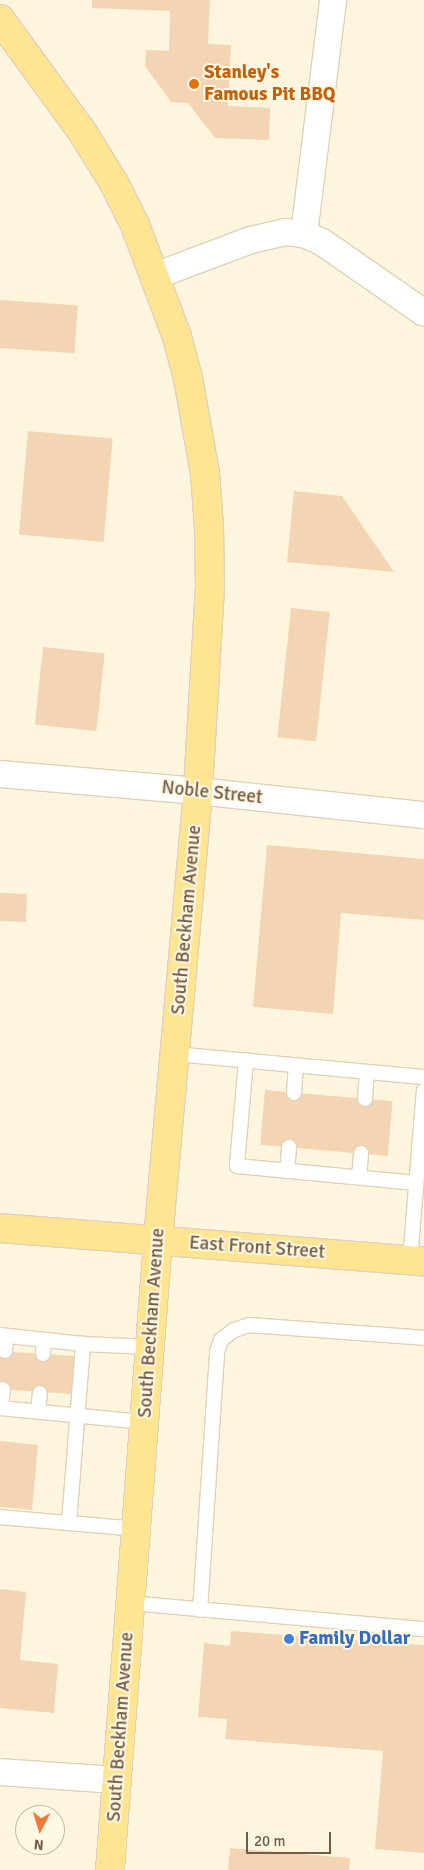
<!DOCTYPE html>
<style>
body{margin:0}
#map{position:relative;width:424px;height:1870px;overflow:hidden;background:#fdf5dd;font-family:Signika,sans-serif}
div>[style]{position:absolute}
.building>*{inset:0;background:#f4d5b3;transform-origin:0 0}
.roads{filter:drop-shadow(1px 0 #e1d1b9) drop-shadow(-1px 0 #e1d1b9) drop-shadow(0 1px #e1d1b9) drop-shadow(0 -1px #e1d1b9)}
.lane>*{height:14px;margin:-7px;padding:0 7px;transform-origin:7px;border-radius:7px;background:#fff}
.street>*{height:26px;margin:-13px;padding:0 13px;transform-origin:13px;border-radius:13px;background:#fff}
.primary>*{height:28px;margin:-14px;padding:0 14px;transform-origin:14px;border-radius:14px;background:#ffe492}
.dots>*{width:14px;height:14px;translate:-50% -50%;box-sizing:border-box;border:2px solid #fff8e4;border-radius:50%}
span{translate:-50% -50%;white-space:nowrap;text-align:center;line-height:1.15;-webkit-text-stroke:4px #fff8e4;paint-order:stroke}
.food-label{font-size:19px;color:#c56008;font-weight:700}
.left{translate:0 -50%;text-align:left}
.street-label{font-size:19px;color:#745b45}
.shop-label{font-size:19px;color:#366cbe;font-weight:700}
.north{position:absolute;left:15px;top:1805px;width:50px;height:50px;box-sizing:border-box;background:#fff8e4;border:1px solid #c7b9a4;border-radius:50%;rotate:185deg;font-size:14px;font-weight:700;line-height:20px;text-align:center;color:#745b45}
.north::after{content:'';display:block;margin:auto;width:18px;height:22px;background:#ef793a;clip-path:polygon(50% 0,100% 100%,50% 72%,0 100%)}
.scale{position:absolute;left:246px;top:1832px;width:85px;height:22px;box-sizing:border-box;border:2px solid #745b45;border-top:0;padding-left:6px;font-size:15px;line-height:18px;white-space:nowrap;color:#745b45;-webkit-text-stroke:4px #fff8e4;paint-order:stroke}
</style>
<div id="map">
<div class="building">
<i style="clip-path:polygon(92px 0,210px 0,208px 44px,231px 45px,228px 106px,270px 108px,269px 140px,215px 138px,188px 103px,171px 102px,145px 66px,146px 50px,169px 51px,170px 11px,92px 8px)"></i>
<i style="left:0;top:300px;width:78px;height:48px;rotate:4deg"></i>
<i style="left:28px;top:431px;width:85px;height:104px;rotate:5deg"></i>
<i style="clip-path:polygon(294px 491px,342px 496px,394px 572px,287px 562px)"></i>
<i style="left:291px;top:608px;width:39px;height:130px;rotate:6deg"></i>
<i style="left:43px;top:647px;width:62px;height:78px;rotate:6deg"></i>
<i style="clip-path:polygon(267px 845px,424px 859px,424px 920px,341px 913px,333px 1014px,253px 1007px)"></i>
<i style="left:0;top:893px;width:27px;height:28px;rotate:2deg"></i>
<i style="left:265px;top:1090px;width:128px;height:55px;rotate:5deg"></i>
<i style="left:0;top:1351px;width:77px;height:38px;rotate:4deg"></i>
<i style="clip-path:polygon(0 1441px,38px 1445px,32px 1510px,0 1507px)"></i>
<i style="clip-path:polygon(0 1589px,26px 1592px,20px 1660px,58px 1664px,54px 1713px,0 1708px)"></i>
<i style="clip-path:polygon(231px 1631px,424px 1645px,424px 1853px,375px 1849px,383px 1751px,225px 1739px,227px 1719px,198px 1717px,204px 1643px,230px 1646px)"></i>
<i style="clip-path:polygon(230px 1848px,350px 1858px,349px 1870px,228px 1870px)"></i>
</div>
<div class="roads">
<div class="lane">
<i style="left:175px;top:1054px;width:250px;rotate:5.3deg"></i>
<i style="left:246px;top:1060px;width:106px;rotate:94.9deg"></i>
<i style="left:237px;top:1166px;width:180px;rotate:5.4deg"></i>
<i style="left:294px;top:1093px;width:28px;rotate:-86deg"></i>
<i style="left:365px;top:1099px;width:27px;rotate:-86deg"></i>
<i style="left:287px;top:1171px;width:24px;rotate:-85deg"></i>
<i style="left:359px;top:1177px;width:24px;rotate:-85deg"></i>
<i style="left:410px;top:1260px;width:170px;rotate:-85.3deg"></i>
<i style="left:0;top:1335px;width:83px;rotate:6.2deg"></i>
<i style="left:5px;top:1351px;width:15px;rotate:-86deg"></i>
<i style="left:43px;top:1354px;width:14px;rotate:-86deg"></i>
<i style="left:0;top:1408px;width:145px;rotate:5.6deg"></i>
<i style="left:1px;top:1408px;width:19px;rotate:-84deg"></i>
<i style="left:38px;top:1411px;width:18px;rotate:-84deg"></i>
<i style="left:0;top:1517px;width:137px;rotate:5deg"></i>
<i style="left:69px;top:1523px;width:180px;rotate:-85.5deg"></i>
<i style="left:83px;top:1344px;width:67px;rotate:2.6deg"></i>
<i style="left:130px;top:1603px;width:295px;rotate:5.1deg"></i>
<i style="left:200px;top:1610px;width:259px;rotate:-86.2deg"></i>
<i style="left:217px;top:1352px;width:13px;rotate:-72deg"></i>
<i style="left:221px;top:1340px;width:16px;rotate:-38deg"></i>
<i style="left:234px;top:1330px;width:16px;rotate:-18deg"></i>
<i style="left:249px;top:1325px;width:175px;rotate:4.2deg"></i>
</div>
<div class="street">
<i style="left:304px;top:234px;width:236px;rotate:-82.9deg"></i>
<i style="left:155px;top:276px;width:103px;rotate:-20.6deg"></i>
<i style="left:251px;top:240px;width:35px;rotate:-13deg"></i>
<i style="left:285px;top:232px;width:19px;rotate:6deg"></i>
<i style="left:304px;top:234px;width:20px;rotate:24deg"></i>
<i style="left:322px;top:242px;width:124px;rotate:34.8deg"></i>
<i style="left:0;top:774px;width:199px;rotate:4.9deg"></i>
<i style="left:198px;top:791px;width:227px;rotate:6.1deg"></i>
<i style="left:0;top:1772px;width:118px;rotate:3.9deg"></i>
</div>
<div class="primary">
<i style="left:0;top:19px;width:141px;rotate:53.9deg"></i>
<i style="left:83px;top:133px;width:59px;rotate:58.2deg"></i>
<i style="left:114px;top:183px;width:47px;rotate:63.4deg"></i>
<i style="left:135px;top:225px;width:120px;rotate:69.4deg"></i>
<i style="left:177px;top:337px;width:42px;rotate:75deg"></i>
<i style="left:188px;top:378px;width:97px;rotate:79.9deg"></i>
<i style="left:205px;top:473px;width:55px;rotate:85.8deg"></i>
<i style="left:209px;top:528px;width:59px;rotate:89deg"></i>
<i style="left:210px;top:587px;width:204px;rotate:93.4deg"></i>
<i style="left:198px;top:791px;width:451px;rotate:95.1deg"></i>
<i style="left:158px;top:1240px;width:632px;rotate:94.36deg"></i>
<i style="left:0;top:1228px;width:425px;rotate:4.5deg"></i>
</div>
</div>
<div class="dots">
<i style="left:194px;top:84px;background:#e8710a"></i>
<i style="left:289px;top:1639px;background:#3f7fe0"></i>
</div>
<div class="food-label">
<span class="left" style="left:204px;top:84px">Stanley's<br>Famous Pit BBQ</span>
</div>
<div class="street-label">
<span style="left:212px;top:793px;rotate:6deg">Noble Street</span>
<span style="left:187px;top:920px;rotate:-85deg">South Beckham Avenue</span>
<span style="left:257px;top:1248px;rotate:4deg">East Front Street</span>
<span style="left:152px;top:1323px;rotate:-86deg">South Beckham Avenue</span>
<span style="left:121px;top:1727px;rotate:-86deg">South Beckham Avenue</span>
</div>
<div class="shop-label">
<span class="left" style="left:299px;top:1639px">Family Dollar</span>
</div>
<div class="north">N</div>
<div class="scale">20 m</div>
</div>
